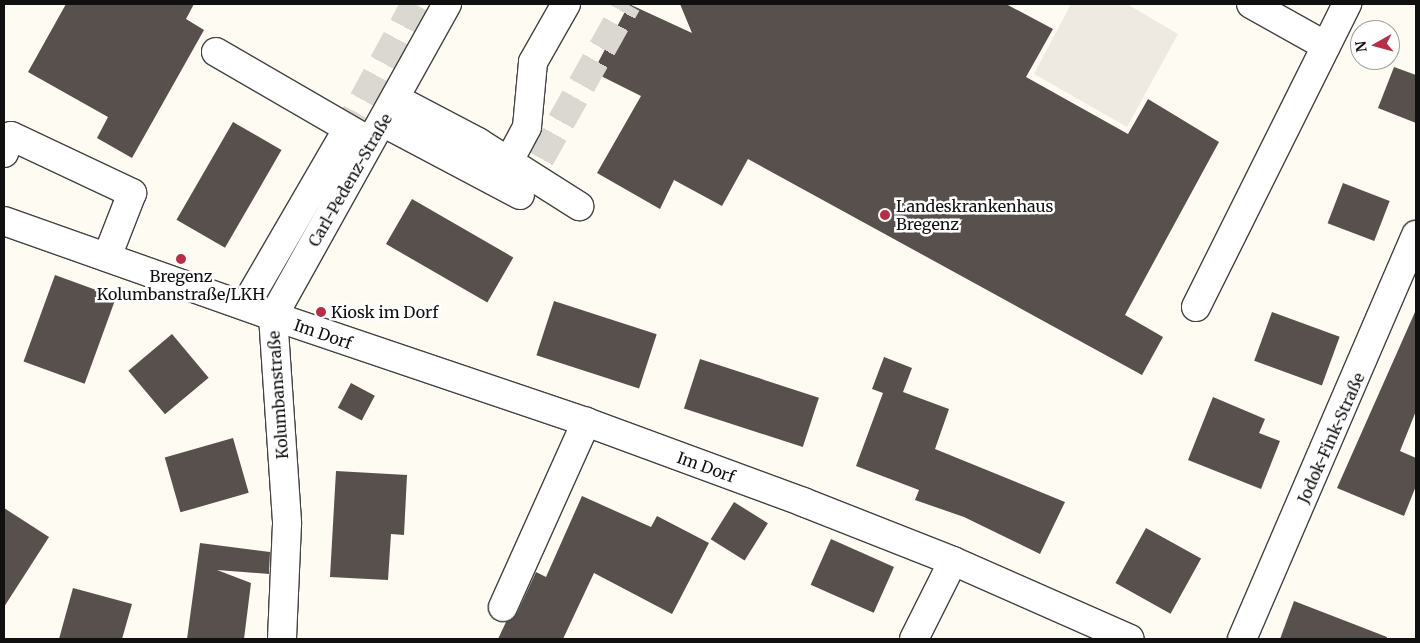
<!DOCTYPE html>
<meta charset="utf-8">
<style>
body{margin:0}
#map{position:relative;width:1420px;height:643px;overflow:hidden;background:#fefbf3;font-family:Merriweather,serif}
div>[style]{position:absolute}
.plaza>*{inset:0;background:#efeae1}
.building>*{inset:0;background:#58504c;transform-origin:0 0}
.minor-tunnel>*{height:28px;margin-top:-14px;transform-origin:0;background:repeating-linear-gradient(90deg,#dad8d1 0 28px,transparent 0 42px)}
.roads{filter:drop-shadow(1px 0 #434343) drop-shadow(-1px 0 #434343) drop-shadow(0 1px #434343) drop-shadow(0 -1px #434343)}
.minor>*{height:28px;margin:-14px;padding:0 14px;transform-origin:14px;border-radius:14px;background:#fff}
.dots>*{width:14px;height:14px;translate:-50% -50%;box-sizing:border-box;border:2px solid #fff;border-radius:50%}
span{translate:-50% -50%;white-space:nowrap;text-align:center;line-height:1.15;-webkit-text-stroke:5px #fff;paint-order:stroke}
.street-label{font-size:16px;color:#101010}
.poi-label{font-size:16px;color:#101010}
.left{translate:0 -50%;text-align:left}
.frame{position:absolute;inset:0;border:5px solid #101010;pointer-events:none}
.north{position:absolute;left:1350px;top:20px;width:50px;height:50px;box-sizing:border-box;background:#fff;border:1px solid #9f9f9f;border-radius:50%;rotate:263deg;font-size:14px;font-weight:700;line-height:20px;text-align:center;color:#101010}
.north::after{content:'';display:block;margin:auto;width:18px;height:22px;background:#b82f45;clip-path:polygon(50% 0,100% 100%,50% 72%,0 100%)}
</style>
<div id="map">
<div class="plaza">
<i style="clip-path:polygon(1071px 4px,1127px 4px,1178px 34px,1127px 127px,1034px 74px)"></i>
</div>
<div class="building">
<i style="clip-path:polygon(66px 4px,194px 4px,186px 19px,204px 30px,132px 158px,97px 138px,108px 117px,28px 72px)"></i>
<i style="clip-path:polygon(629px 4px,692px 33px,680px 4px,1006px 4px,1053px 29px,1026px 77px,1128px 134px,1148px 99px,1219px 142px,1125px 315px,1163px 337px,1142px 375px,748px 159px,722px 206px,674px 180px,660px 209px,597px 173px,641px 96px,593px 72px)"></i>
<i style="clip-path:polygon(1394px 67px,1416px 75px,1416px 123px,1378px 108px)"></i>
<i style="left:233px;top:122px;width:56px;height:113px;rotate:30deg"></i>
<i style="left:1343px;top:183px;width:50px;height:43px;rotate:21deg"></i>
<i style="left:412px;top:199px;width:117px;height:52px;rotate:30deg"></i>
<i style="left:55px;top:275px;width:65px;height:92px;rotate:20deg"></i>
<i style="left:554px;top:301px;width:108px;height:57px;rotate:18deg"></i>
<i style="left:1272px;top:312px;width:72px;height:52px;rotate:20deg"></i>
<i style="clip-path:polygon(1415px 312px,1416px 411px,1400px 451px,1416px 458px,1416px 486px,1404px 516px,1337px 488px)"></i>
<i style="left:172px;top:334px;width:57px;height:57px;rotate:50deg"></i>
<i style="clip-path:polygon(884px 357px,912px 368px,903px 392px,949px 409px,935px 449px,1065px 502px,1040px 554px,964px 517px,915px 500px,919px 490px,856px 466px,883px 393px,872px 389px)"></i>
<i style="left:700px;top:359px;width:125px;height:52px;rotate:18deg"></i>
<i style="left:351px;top:383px;width:27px;height:28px;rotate:28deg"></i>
<i style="clip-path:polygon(1213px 397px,1265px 419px,1259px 433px,1280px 441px,1261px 489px,1188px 460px)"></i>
<i style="left:233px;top:438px;width:57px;height:71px;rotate:74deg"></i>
<i style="clip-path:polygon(336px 471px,407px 475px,404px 535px,391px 534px,388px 580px,330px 577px)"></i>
<i style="clip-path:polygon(582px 496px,651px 527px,657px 516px,709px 543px,672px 614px,594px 573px,563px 639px,498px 639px,506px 622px,517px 613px,536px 572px,546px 577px)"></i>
<i style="left:734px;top:502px;width:40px;height:44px;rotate:32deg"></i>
<i style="clip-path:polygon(4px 508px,49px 537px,4px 607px)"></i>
<i style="left:1146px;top:528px;width:63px;height:63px;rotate:29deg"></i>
<i style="left:831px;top:539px;width:69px;height:50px;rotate:24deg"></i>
<i style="clip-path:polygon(200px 543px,270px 552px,269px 574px,217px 570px,251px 583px,244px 639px,187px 639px)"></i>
<i style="clip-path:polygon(73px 588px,132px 604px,122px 639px,59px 639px)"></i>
<i style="clip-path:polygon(1294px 601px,1387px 637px,1387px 639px,1280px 639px)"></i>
</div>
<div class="minor-tunnel">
<i style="left:343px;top:137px;width:151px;rotate:-61.6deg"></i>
<i style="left:520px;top:195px;width:219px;rotate:-60.7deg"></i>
</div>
<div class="roads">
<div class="minor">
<i style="left:447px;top:4px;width:357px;rotate:119.1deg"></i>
<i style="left:273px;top:316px;width:330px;rotate:18.7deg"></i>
<i style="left:586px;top:422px;width:231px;rotate:20.2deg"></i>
<i style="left:803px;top:502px;width:161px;rotate:21.5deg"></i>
<i style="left:953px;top:561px;width:193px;rotate:23.8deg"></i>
<i style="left:1251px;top:4px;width:86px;rotate:29.2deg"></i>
<i style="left:216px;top:52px;width:173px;rotate:30.1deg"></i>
<i style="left:396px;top:99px;width:93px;rotate:27.7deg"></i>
<i style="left:478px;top:142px;width:120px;rotate:32.4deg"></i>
<i style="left:382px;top:122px;width:156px;rotate:27.9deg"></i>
<i style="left:4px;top:153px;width:18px;rotate:-68deg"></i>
<i style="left:11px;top:136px;width:134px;rotate:25.2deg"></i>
<i style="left:132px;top:193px;width:69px;rotate:111.3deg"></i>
<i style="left:509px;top:161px;width:38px;rotate:-62deg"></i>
<i style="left:527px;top:127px;width:65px;rotate:-84.7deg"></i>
<i style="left:533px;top:62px;width:67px;rotate:-60.4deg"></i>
<i style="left:4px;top:221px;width:285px;rotate:19.5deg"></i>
<i style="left:273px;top:316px;width:208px;rotate:86.1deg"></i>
<i style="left:287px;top:524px;width:115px;rotate:92.5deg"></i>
<i style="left:246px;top:304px;width:193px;rotate:-59.9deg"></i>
<i style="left:1196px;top:307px;width:339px;rotate:-63.5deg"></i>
<i style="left:503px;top:607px;width:203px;rotate:-65.8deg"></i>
<i style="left:914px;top:639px;width:87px;rotate:-63.4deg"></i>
<i style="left:1242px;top:639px;width:440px;rotate:-66.7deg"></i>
</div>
</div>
<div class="dots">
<i style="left:885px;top:215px;background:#b82f45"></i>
<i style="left:181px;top:259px;background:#b82f45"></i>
<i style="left:321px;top:312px;background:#b82f45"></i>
</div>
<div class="street-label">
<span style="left:350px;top:180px;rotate:-60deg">Carl-Pedenz-Straße</span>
<span style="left:323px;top:334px;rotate:19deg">Im Dorf</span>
<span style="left:278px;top:395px;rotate:-94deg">Kolumbanstraße</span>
<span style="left:1331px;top:438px;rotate:-66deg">Jodok-Fink-Straße</span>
<span style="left:706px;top:467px;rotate:20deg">Im Dorf</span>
</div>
<div class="poi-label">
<span class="left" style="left:896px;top:215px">Landeskrankenhaus<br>Bregenz</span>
<span style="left:181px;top:285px">Bregenz<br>Kolumbanstraße/LKH</span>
<span class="left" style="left:331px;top:312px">Kiosk im Dorf</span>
</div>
<div class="frame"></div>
<div class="north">N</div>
</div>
